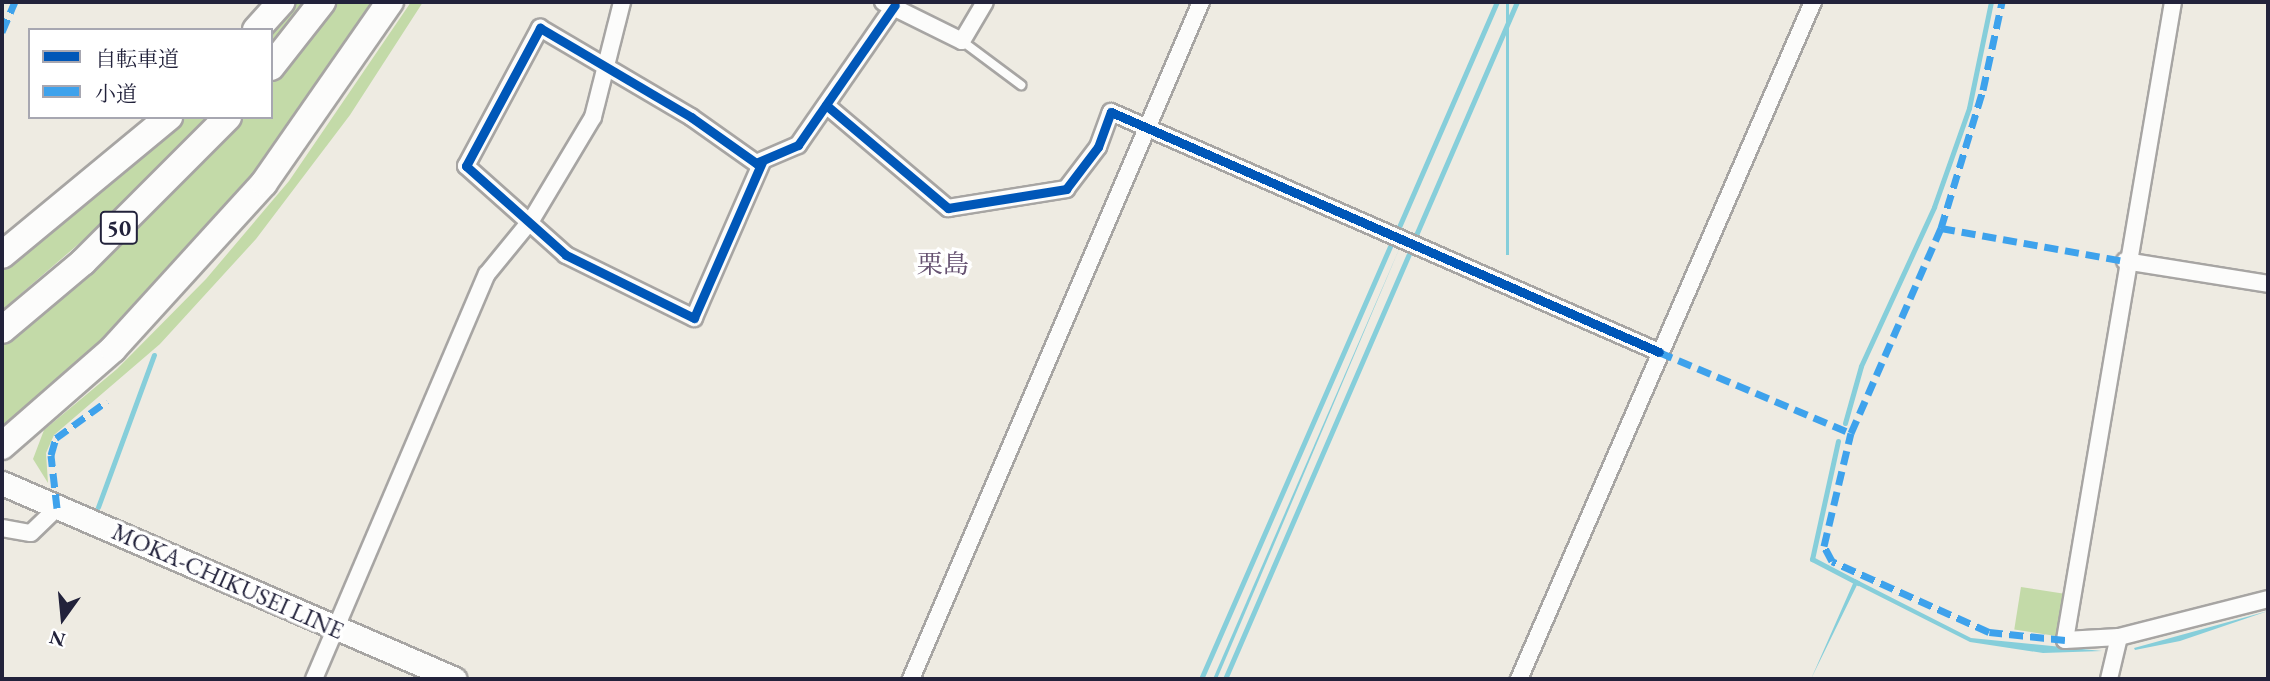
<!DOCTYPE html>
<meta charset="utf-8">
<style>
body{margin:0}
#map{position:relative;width:2270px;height:681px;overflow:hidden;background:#eeebe2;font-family:"EB Garamond","Noto Serif JP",serif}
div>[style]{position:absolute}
.green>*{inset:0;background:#c3daa8;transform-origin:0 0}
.water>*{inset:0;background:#86ceda;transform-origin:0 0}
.stream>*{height:5px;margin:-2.5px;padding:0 2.5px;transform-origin:2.5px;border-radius:2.5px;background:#86ceda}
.roads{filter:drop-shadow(2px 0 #a7a5a3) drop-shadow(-2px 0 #a7a5a3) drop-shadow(0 2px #a7a5a3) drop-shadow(0 -2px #a7a5a3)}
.service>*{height:8px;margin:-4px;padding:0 4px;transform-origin:4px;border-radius:4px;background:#fcfcfb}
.minor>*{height:16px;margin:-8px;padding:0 8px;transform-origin:8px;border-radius:8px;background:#fcfcfb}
.secondary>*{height:23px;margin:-11.5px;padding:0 11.5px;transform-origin:11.5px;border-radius:11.5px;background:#fcfcfb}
.trunk>*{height:26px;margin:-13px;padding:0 13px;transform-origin:13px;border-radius:13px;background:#fcfcfb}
.quiet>*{height:7px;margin-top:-3.5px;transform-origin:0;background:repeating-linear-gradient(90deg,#3ea2ec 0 14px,transparent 0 21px)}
.cycleway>*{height:9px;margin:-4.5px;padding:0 4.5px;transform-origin:4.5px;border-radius:4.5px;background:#0057b8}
span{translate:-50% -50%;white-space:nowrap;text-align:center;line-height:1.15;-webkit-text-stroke:7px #fff;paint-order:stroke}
.shield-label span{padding:2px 5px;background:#fff;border:2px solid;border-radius:5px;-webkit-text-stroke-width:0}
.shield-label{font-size:23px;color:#22223b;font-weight:700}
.street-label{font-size:24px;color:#22223b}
.neighbourhood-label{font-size:26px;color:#665271}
.frame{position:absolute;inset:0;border:4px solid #22223b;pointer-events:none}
.legend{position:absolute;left:28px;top:28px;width:245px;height:91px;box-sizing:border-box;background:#fff;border:2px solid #a7a7b1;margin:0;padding:9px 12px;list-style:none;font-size:21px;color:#22223b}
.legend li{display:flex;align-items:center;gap:14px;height:35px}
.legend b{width:35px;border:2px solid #a7a7b1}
.north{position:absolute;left:28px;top:583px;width:70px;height:70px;-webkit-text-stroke:5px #fff;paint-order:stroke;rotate:195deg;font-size:19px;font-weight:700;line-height:28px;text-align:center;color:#22223b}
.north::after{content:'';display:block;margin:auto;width:24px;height:32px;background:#22223b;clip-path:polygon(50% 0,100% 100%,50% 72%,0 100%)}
</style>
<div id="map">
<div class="green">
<i style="clip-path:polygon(297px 2px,310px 2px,271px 48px,271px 30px)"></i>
<i style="clip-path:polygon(335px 2px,382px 2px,312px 108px,127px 324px,2px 430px,2px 346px,133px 232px,243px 117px,271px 117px,271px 84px)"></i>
<i style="clip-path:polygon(411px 2px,423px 2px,350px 115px,256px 239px,160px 344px,54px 435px,46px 453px,48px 483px,33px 459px,44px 430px,117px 369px,206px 279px,289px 181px)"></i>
<i style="clip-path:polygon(181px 117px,211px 117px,132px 198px,2px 310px,2px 265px)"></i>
<i style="left:2021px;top:587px;width:47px;height:43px;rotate:9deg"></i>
</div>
<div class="water">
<i style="left:1506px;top:2px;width:3px;height:253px"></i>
<i style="clip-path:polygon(1400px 247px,1217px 679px,1213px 679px)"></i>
<i style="clip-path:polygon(1855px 579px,1971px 638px,2102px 651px,2043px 653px,1970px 642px,1857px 585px,1811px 679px)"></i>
<i style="clip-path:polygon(2268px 611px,2180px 641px,2135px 650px,2134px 648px)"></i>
</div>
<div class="stream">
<i style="left:1399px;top:227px;width:245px;rotate:-66.5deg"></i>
<i style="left:1416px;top:235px;width:254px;rotate:-66.6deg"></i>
<i style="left:1845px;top:423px;width:59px;rotate:-74.3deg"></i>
<i style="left:1861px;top:366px;width:175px;rotate:-65.3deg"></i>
<i style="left:1934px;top:207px;width:105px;rotate:-70.5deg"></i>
<i style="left:1969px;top:108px;width:108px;rotate:-78.3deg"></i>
<i style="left:1838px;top:441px;width:121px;rotate:102.4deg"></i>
<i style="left:1812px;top:559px;width:52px;rotate:27.6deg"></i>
<i style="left:98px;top:507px;width:162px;rotate:-69.8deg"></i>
<i style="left:1201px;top:679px;width:474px;rotate:-66.4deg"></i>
<i style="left:1225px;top:679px;width:465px;rotate:-66.6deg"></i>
</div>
<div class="roads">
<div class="service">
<i style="left:962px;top:41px;width:74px;rotate:36.7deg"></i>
</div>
<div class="minor">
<i style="left:883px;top:2px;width:88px;rotate:26.3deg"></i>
<i style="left:962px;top:41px;width:45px;rotate:-59.5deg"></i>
<i style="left:2173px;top:2px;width:647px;rotate:99.61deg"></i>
<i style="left:2065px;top:640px;width:54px;rotate:-3.2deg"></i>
<i style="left:2119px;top:637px;width:154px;rotate:-14.3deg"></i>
<i style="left:826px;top:105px;width:160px;rotate:40.2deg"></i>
<i style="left:948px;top:208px;width:120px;rotate:-9.1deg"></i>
<i style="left:1066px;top:189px;width:53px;rotate:-52.7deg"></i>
<i style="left:1098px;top:147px;width:37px;rotate:-70deg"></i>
<i style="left:1111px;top:112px;width:598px;rotate:23.65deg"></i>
<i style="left:762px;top:162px;width:170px;rotate:113.6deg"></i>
<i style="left:694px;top:318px;width:143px;rotate:-153.8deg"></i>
<i style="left:566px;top:255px;width:134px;rotate:-138.3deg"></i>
<i style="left:466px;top:166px;width:157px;rotate:-61.8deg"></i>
<i style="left:540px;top:28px;width:175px;rotate:30.5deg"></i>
<i style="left:691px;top:117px;width:80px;rotate:35.3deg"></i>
<i style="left:756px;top:163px;width:46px;rotate:-23.2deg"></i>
<i style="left:798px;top:145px;width:170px;rotate:-55.3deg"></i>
<i style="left:2125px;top:261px;width:145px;rotate:9.1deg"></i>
<i style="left:2px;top:528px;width:29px;rotate:10deg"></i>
<i style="left:31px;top:533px;width:36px;rotate:-44deg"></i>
<i style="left:314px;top:679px;width:440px;rotate:-66.9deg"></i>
<i style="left:487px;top:274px;width:71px;rotate:-50.7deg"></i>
<i style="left:532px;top:219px;width:119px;rotate:-59.1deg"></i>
<i style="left:593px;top:117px;width:119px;rotate:-75.8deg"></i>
<i style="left:911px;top:679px;width:736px;rotate:-66.81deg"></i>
<i style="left:1519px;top:679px;width:738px;rotate:-66.53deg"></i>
<i style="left:2109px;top:679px;width:43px;rotate:-76.6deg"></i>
</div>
<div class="secondary">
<i style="left:2px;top:483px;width:493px;rotate:23.4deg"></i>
</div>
<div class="trunk">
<i style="left:256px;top:30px;width:38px;rotate:-48deg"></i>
<i style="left:271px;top:67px;width:83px;rotate:-51.9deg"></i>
<i style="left:2px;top:255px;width:217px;rotate:-39.6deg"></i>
<i style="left:2px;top:330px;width:106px;rotate:-40deg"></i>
<i style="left:83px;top:262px;width:205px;rotate:-45deg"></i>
<i style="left:2px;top:446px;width:147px;rotate:-41.1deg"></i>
<i style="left:113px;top:349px;width:224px;rotate:-47.7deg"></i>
<i style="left:264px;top:183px;width:221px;rotate:-55.2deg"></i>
</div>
</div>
<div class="quiet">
<i style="left:2px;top:32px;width:33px;rotate:-67deg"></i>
<i style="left:1941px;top:228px;width:144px;rotate:-73.1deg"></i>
<i style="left:1983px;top:90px;width:90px;rotate:-77.8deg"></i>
<i style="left:1659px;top:352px;width:208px;rotate:22.9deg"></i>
<i style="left:57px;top:508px;width:53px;rotate:-96.5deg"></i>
<i style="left:51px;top:455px;width:18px;rotate:-74deg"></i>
<i style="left:56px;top:438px;width:63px;rotate:-36deg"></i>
<i style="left:2065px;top:640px;width:76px;rotate:-174deg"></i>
<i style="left:1989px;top:632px;width:172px;rotate:-155.7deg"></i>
<i style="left:1832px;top:561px;width:17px;rotate:-118deg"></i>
<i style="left:1824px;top:546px;width:116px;rotate:-76.6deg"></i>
<i style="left:1851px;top:433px;width:224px;rotate:-66.3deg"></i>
<i style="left:1941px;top:228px;width:187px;rotate:10.2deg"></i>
</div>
<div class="cycleway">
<i style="left:826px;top:105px;width:160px;rotate:40.2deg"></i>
<i style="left:948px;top:208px;width:120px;rotate:-9.1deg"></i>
<i style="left:1066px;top:189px;width:53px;rotate:-52.7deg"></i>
<i style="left:1098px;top:147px;width:37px;rotate:-70deg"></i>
<i style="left:1111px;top:112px;width:598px;rotate:23.65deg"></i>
<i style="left:762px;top:162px;width:170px;rotate:113.6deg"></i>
<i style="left:694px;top:318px;width:143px;rotate:-153.8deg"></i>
<i style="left:566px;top:255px;width:134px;rotate:-138.3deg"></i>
<i style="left:466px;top:166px;width:157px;rotate:-61.8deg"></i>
<i style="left:540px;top:28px;width:175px;rotate:30.5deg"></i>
<i style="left:691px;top:117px;width:80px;rotate:35.3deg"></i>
<i style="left:756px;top:163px;width:46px;rotate:-23.2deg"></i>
<i style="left:798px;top:145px;width:170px;rotate:-55.3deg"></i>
</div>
<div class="shield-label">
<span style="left:119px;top:228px">50</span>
</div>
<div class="street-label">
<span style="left:228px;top:581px;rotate:24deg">MOKA-CHIKUSEI LINE</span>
</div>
<div class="neighbourhood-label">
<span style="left:943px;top:265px">栗島</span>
</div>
<div class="frame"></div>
<ul class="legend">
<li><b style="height:9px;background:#0057b8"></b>自転車道</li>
<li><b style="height:9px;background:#3ea2ec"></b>小道</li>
</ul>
<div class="north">N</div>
</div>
